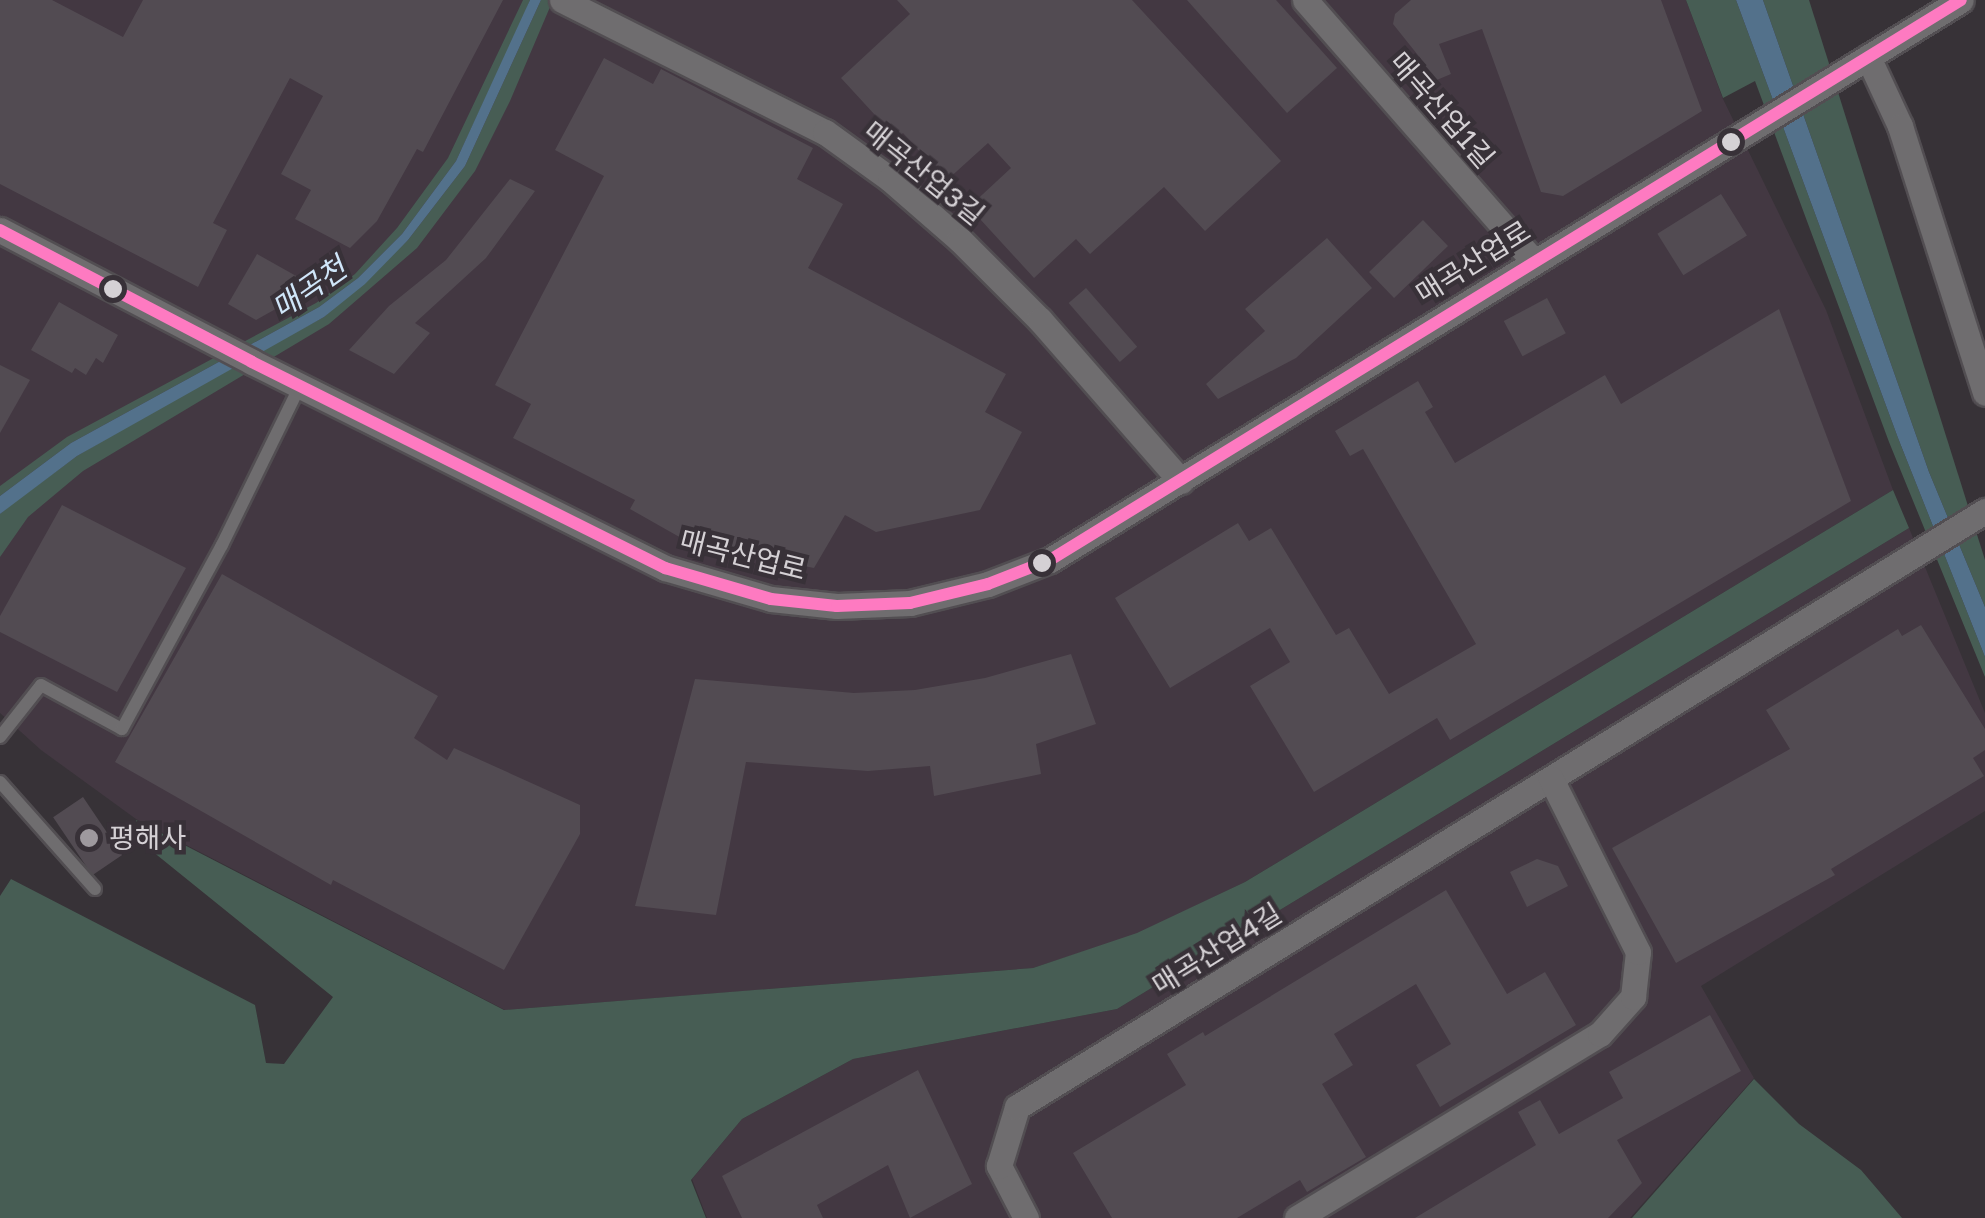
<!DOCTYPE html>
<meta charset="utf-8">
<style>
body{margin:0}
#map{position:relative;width:1985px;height:1218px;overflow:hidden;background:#373237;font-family:"Golos Text","Noto Sans KR",sans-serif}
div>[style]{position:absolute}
.built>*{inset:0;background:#433842}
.green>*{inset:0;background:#475d54}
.water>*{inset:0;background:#53718b}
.building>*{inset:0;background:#524b52;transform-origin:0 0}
.roads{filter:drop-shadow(2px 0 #524e52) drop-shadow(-2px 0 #524e52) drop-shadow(0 2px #524e52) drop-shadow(0 -2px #524e52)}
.service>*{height:12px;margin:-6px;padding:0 6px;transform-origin:6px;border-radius:6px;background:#6f6d6f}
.minor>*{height:25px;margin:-12.5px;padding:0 12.5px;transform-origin:12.5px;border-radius:12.5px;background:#6f6d6f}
.bus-1>*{height:12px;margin:-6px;padding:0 6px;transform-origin:6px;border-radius:6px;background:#fe7ac1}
.dots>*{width:28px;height:28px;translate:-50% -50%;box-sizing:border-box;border:5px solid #383138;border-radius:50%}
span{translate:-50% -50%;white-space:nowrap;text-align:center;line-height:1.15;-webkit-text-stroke:9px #383138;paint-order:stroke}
.street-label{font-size:28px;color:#d5d1d5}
.poi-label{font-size:28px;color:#d5d1d5}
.left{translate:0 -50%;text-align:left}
.water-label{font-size:30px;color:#d0e6f9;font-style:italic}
</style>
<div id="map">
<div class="built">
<i style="clip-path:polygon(0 0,1686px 0,1723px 99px,1826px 310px,1893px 490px,1245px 882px,1137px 934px,1033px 968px,505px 1010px,136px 819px,41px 750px,0 713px)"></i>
<i style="clip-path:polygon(1909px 528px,1985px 713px,1985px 811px,1701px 986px,1754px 1078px,1630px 1218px,707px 1218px,692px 1179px,742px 1119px,853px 1059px,1117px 1009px)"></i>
</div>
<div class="green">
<i style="clip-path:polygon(523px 0,530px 0,522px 20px,456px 161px,402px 234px,358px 278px,319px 307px,71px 443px,0 496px,0 486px,67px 437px,316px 303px,355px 274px,397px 228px,448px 158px)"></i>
<i style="clip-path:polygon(541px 0,553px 0,510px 101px,475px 171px,417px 248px,329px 324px,83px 471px,28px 517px,0 557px,0 514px,13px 503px,77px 456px,190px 389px,324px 317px,408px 240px,465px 166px)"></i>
<i style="clip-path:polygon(1686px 0,1736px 0,1898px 438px,1985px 657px,1985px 677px,1889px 442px,1755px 81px,1723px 98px)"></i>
<i style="clip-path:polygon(1763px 0,1809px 0,1985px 560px,1985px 607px,1929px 472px)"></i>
<i style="clip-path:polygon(1893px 490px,1909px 528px,1117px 1009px,853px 1059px,742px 1119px,691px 1180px,706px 1218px,0 1218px,0 896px,11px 879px,255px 1005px,266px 1063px,284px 1064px,333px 997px,147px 847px,136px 820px,504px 1010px,1033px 968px,1137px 933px,1245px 882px)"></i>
<i style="clip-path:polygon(1754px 1079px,1799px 1124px,1861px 1170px,1902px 1218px,1632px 1218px)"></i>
</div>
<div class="water">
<i style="clip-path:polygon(530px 0,541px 0,465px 166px,408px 240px,365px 284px,324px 317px,77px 456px,0 514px,0 496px,71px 443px,319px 307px,358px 278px,402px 234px,456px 161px)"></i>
<i style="clip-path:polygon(1736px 0,1763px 0,1929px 472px,1985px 607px,1985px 657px,1898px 438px)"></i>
</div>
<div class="building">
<i style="clip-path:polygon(0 0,52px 0,123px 37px,143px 0,503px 0,423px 152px,417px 149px,377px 221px,350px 248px,295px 219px,311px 190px,281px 174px,323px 96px,290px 78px,213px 223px,227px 230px,198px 287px,0 184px)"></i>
<i style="clip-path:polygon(897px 0,1132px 0,1281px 161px,1205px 231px,1164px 187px,1090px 254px,1076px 239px,1034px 278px,969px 207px,1011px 168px,988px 143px,946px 181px,903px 133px,897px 139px,841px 78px,910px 14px)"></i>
<i style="clip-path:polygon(1187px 0,1276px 0,1337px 68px,1287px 113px)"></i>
<i style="clip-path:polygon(1411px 0,1661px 0,1702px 111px,1563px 196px,1541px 192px,1482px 29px,1439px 44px,1451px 74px,1420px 87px,1401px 66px,1421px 59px,1393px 24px,1395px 14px)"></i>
<i style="clip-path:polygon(604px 58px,653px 84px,661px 69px,813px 148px,797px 179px,843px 204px,808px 268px,1006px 374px,985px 412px,1022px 432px,980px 510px,876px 532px,845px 515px,814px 568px,690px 543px,630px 509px,635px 500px,513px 438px,531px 404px,495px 385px,604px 176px,555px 150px)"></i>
<i style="clip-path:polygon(510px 179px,535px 191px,486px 258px,415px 323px,430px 333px,394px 374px,349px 350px,389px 306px,446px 260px)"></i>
<i style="left:1721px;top:194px;width:49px;height:75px;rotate:58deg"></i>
<i style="left:1423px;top:220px;width:36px;height:75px;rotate:46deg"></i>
<i style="clip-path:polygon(1327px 238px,1372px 288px,1296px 358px,1218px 399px,1206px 384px,1265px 331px,1245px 309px)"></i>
<i style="clip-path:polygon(257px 254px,298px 277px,281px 306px,256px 320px,228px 304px)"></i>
<i style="left:1086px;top:288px;width:78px;height:23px;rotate:49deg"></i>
<i style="left:1547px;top:298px;width:40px;height:49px;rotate:62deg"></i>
<i style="clip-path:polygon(59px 302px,118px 335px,103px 363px,96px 358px,86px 375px,75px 368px,72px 373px,31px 350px)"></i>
<i style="clip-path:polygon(1779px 309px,1851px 501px,1450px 740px,1437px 718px,1314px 792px,1250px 686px,1290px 662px,1270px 628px,1170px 688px,1115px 598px,1238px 523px,1249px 541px,1271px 528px,1336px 635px,1349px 628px,1389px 694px,1476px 644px,1363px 449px,1350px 456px,1335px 431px,1418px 381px,1433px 407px,1425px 412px,1455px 463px,1605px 375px,1621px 404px)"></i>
<i style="clip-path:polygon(0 365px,30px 380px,0 433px)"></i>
<i style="clip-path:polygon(62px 505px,186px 568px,117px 692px,0 632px,0 616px)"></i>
<i style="clip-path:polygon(222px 574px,438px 696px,414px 738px,447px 760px,454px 748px,580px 805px,580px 834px,504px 970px,333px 880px,331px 885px,115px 762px)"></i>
<i style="clip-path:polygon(1921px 625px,1985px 729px,1985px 750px,1973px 758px,1984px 776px,1831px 869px,1835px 875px,1676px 963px,1612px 848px,1790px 749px,1766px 710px,1898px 629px,1902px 636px)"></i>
<i style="clip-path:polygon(1071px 654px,1096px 724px,1036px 744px,1041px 774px,934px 796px,930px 766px,868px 771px,746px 762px,716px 915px,635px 906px,695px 679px,854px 693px,915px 690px,985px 678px)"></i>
<i style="left:83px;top:797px;width:70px;height:36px;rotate:56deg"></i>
<i style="clip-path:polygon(1537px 859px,1558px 866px,1568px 886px,1527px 907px,1510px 872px)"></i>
<i style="clip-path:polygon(1446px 890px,1507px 994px,1545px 972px,1576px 1025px,1440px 1107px,1416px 1065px,1451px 1044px,1416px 984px,1334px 1034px,1353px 1065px,1322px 1084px,1366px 1157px,1307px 1192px,1300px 1180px,1237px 1218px,1112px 1218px,1073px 1153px,1186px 1085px,1167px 1054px,1203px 1032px,1205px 1036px)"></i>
<i style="clip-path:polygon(1710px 1015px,1741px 1071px,1617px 1140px,1642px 1183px,1608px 1218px,1415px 1218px,1536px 1145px,1518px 1112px,1540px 1100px,1559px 1134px,1623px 1098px,1609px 1072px)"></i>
<i style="clip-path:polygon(918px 1070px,972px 1184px,910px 1218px,888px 1165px,817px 1205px,823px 1218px,742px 1218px,722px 1176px)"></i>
</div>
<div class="roads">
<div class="service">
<i style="left:0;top:737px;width:66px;rotate:-51.7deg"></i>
<i style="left:41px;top:685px;width:92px;rotate:28.5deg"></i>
<i style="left:122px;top:729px;width:209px;rotate:-61.5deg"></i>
<i style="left:222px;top:545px;width:177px;rotate:-63.9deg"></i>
<i style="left:0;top:782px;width:143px;rotate:48.4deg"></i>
</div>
<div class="minor">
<i style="left:562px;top:0;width:294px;rotate:26.7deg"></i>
<i style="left:825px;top:132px;width:80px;rotate:35.9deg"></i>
<i style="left:890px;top:179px;width:93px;rotate:41.1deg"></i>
<i style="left:960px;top:240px;width:113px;rotate:45deg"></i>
<i style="left:1040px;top:320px;width:214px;rotate:48.8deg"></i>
<i style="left:1305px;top:0;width:346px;rotate:48.8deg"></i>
<i style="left:1868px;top:57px;width:76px;rotate:65.1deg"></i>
<i style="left:1900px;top:126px;width:280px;rotate:72.3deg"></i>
<i style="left:0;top:230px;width:284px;rotate:27.6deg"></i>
<i style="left:252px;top:362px;width:462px;rotate:26.5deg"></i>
<i style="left:665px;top:568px;width:110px;rotate:16.3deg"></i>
<i style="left:771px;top:599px;width:66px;rotate:6.1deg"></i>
<i style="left:837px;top:606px;width:73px;rotate:-2.4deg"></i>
<i style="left:910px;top:603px;width:80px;rotate:-13.7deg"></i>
<i style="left:988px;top:584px;width:66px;rotate:-21.2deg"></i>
<i style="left:1050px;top:560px;width:1069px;rotate:-31.58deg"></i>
<i style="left:1026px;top:1218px;width:59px;rotate:-117.4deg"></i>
<i style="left:999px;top:1166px;width:62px;rotate:-73deg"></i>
<i style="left:1017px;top:1107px;width:1137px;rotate:-31.62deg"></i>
<i style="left:1297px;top:1218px;width:354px;rotate:-31.3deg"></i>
<i style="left:1600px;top:1034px;width:50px;rotate:-48.3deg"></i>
<i style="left:1633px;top:997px;width:45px;rotate:-83.7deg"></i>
<i style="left:1638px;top:952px;width:194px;rotate:-116.7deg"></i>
</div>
</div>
<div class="bus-1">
<i style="left:0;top:230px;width:284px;rotate:27.6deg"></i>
<i style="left:252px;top:362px;width:462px;rotate:26.5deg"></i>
<i style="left:665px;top:568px;width:110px;rotate:16.3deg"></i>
<i style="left:771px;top:599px;width:66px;rotate:6.1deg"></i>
<i style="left:837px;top:606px;width:73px;rotate:-2.4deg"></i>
<i style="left:910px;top:603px;width:80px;rotate:-13.7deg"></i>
<i style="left:988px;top:584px;width:66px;rotate:-21.2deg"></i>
<i style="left:1050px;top:560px;width:1069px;rotate:-31.58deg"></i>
</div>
<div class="dots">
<i style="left:1731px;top:142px;background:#d5d1d5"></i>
<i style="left:113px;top:289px;background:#d5d1d5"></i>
<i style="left:1042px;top:563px;background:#d5d1d5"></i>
<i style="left:89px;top:838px;background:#9e999e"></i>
</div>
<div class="street-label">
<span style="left:1442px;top:110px;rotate:49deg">매곡산업1길</span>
<span style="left:924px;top:173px;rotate:39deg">매곡산업3길</span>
<span style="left:1473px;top:262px;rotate:-32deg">매곡산업로</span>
<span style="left:743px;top:555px;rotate:14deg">매곡산업로</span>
<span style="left:1217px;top:949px;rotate:-32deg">매곡산업4길</span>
</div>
<div class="poi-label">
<span class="left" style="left:109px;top:838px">평해사</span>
</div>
<div class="water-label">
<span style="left:309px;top:288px;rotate:-35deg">매곡천</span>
</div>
</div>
